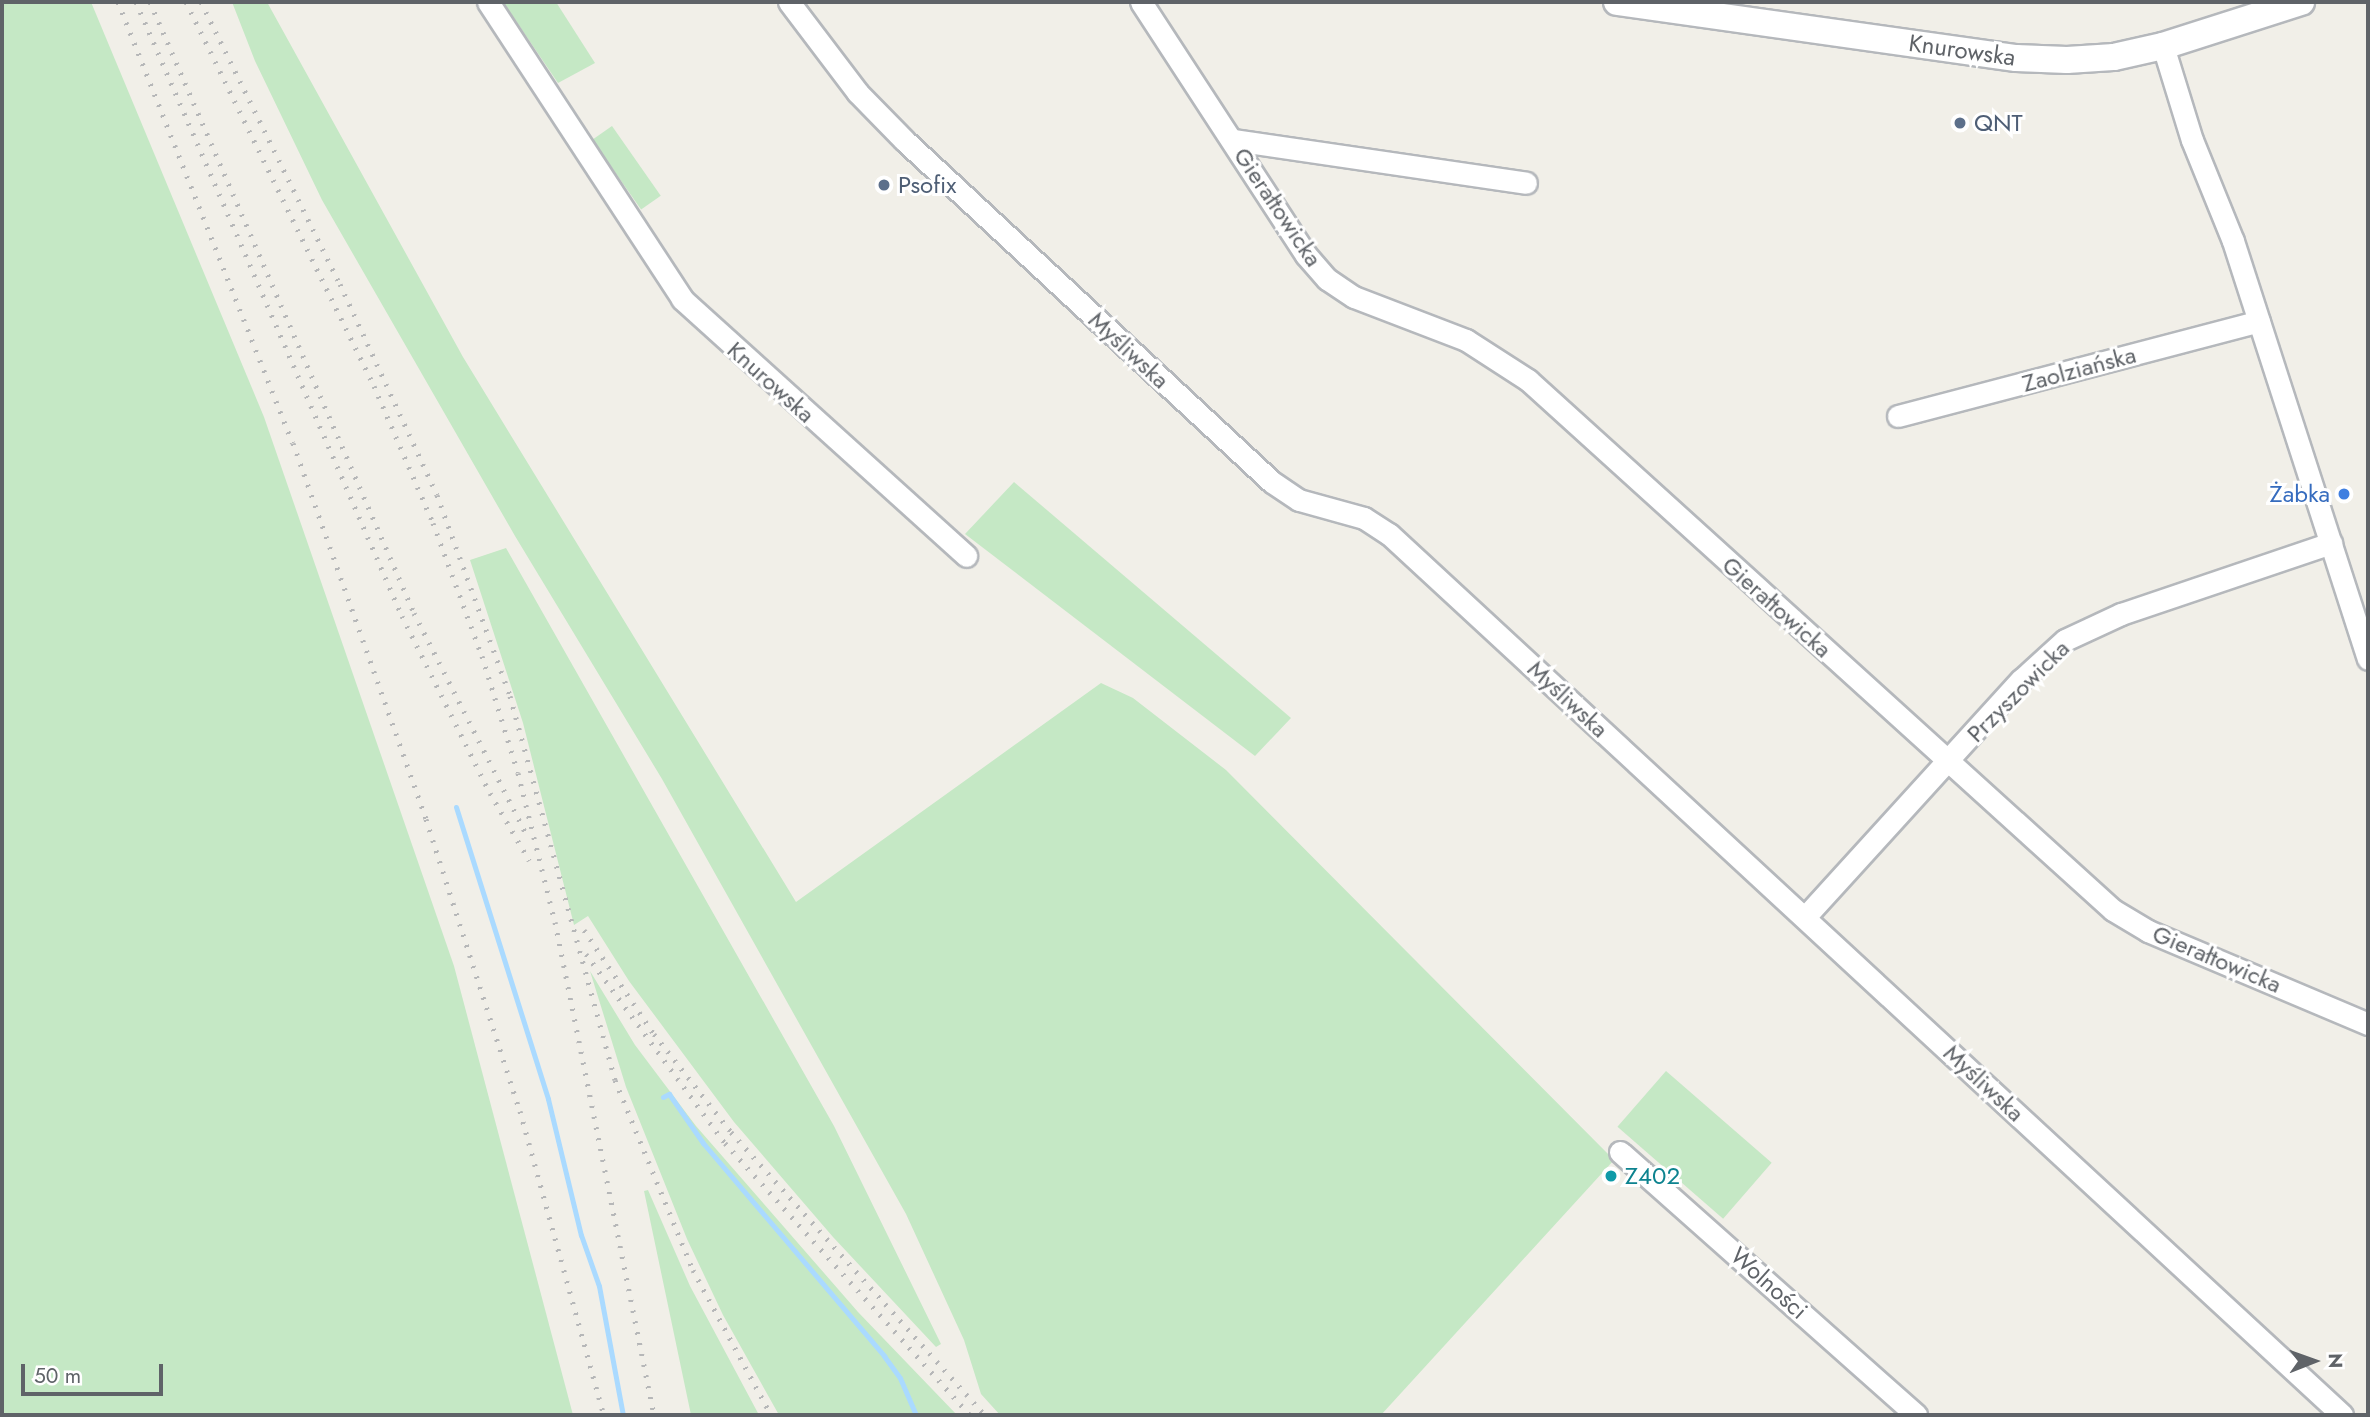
<!DOCTYPE html>
<meta charset="utf-8">
<style>
body{margin:0}
#map{position:relative;width:2370px;height:1417px;overflow:hidden;background:#f1efe8;font-family:Jost,sans-serif}
div>[style]{position:absolute}
.green>*{inset:0;background:#c5e8c5;transform-origin:0 0}
.stream>*{height:5px;margin:-2.5px;padding:0 2.5px;transform-origin:2.5px;border-radius:2.5px;background:#aadaff}
.roads{filter:drop-shadow(2px 0 #b5b8bc) drop-shadow(-2px 0 #b5b8bc) drop-shadow(0 2px #b5b8bc) drop-shadow(0 -2px #b5b8bc)}
.minor>*{height:21px;margin:-10.5px;padding:0 10.5px;transform-origin:10.5px;border-radius:10.5px;background:#fff}
.tertiary>*{height:26px;margin:-13px;padding:0 13px;transform-origin:13px;border-radius:13px;background:#fff}
.rail>*{height:5px;margin-top:-2.5px;transform-origin:0;background:repeating-linear-gradient(90deg,#b6b7b8 0 2px,transparent 0 11px)}
.dots>*{width:19px;height:19px;translate:-50% -50%;box-sizing:border-box;border:4px solid #fff;border-radius:50%}
span{translate:-50% -50%;white-space:nowrap;text-align:center;line-height:1.15;-webkit-text-stroke:6px #fff;paint-order:stroke}
.street-label{font-size:24px;color:#5f6368}
.service-label{font-size:24px;color:#4e5e75}
.left{translate:0 -50%;text-align:left}
.shop-label{font-size:24px;color:#366cbe}
.right{translate:-100% -50%;text-align:right}
.culture-label{font-size:24px;color:#0d838f}
.frame{position:absolute;inset:0;border:4px solid #5f6368;pointer-events:none}
.north{position:absolute;left:2279px;top:1326px;width:70px;height:70px;-webkit-text-stroke:5px #fff;paint-order:stroke;rotate:89deg;font-size:19px;font-weight:700;line-height:28px;text-align:center;color:#5f6368}
.north::after{content:'';display:block;margin:auto;width:24px;height:32px;background:#5f6368;clip-path:polygon(50% 0,100% 100%,50% 72%,0 100%)}
.scale{position:absolute;left:21px;top:1364px;width:142px;height:32px;box-sizing:border-box;border:4px solid #5f6368;border-top:0;padding-left:9px;font-size:21px;line-height:24px;white-space:nowrap;color:#5f6368;-webkit-text-stroke:5px #fff;paint-order:stroke}
</style>
<div id="map">
<div class="green">
<i style="clip-path:polygon(2px 2px,91px 2px,264px 417px,454px 966px,573px 1415px,2px 1415px)"></i>
<i style="clip-path:polygon(232px 2px,267px 2px,463px 357px,796px 902px,1101px 683px,1133px 698px,1226px 770px,1614px 1160px,1381px 1415px,1000px 1415px,981px 1394px,964px 1340px,906px 1214px,662px 779px,515px 536px,322px 200px,255px 61px)"></i>
<i style="clip-path:polygon(503px 2px,556px 2px,595px 63px,558px 83px)"></i>
<i style="left:612px;top:126px;width:85px;height:24px;rotate:55deg"></i>
<i style="clip-path:polygon(1014px 482px,1291px 718px,1255px 756px,965px 534px)"></i>
<i style="clip-path:polygon(506px 548px,834px 1126px,941px 1344px,936px 1347px,833px 1237px,734px 1122px,629px 981px,588px 916px,574px 925px,523px 723px,470px 560px)"></i>
<i style="clip-path:polygon(590px 971px,635px 1045px,696px 1126px,858px 1312px,957px 1415px,779px 1415px,723px 1315px,687px 1239px,626px 1087px)"></i>
<i style="left:1666px;top:1071px;width:140px;height:74px;rotate:41deg"></i>
<i style="clip-path:polygon(648px 1190px,690px 1286px,759px 1415px,691px 1415px,644px 1191px)"></i>
</div>
<div class="stream">
<i style="left:456px;top:807px;width:306px;rotate:72.5deg"></i>
<i style="left:548px;top:1099px;width:140px;rotate:76.4deg"></i>
<i style="left:581px;top:1235px;width:54px;rotate:70.6deg"></i>
<i style="left:599px;top:1286px;width:131px;rotate:79.5deg"></i>
<i style="left:663px;top:1097px;width:7px;rotate:-27deg"></i>
<i style="left:669px;top:1094px;width:60px;rotate:55.2deg"></i>
<i style="left:703px;top:1143px;width:280px;rotate:49.6deg"></i>
<i style="left:884px;top:1356px;width:27px;rotate:54deg"></i>
<i style="left:900px;top:1378px;width:40px;rotate:66.6deg"></i>
</div>
<div class="roads">
<div class="minor">
<i style="left:488px;top:2px;width:355px;rotate:56.8deg"></i>
<i style="left:682px;top:299px;width:383px;rotate:42.1deg"></i>
<i style="left:789px;top:2px;width:114px;rotate:52.8deg"></i>
<i style="left:858px;top:93px;width:67px;rotate:45.6deg"></i>
<i style="left:905px;top:141px;width:501px;rotate:42.9deg"></i>
<i style="left:1272px;top:482px;width:32px;rotate:34deg"></i>
<i style="left:1299px;top:500px;width:67px;rotate:15.5deg"></i>
<i style="left:1364px;top:518px;width:30px;rotate:33deg"></i>
<i style="left:1389px;top:534px;width:1298px;rotate:42.75deg"></i>
<i style="left:1141px;top:2px;width:302px;rotate:56.9deg"></i>
<i style="left:1306px;top:255px;width:32px;rotate:49deg"></i>
<i style="left:1327px;top:279px;width:32px;rotate:34deg"></i>
<i style="left:1354px;top:297px;width:120px;rotate:21deg"></i>
<i style="left:1466px;top:340px;width:74px;rotate:32.8deg"></i>
<i style="left:1528px;top:380px;width:789px;rotate:42.18deg"></i>
<i style="left:2113px;top:910px;width:41px;rotate:31deg"></i>
<i style="left:2148px;top:931px;width:239px;rotate:22.9deg"></i>
<i style="left:2163px;top:46px;width:98px;rotate:72.9deg"></i>
<i style="left:2192px;top:140px;width:109px;rotate:67.9deg"></i>
<i style="left:2233px;top:241px;width:439px;rotate:72.1deg"></i>
<i style="left:1233px;top:140px;width:296px;rotate:8.3deg"></i>
<i style="left:1898px;top:416px;width:373px;rotate:-14.7deg"></i>
<i style="left:1805px;top:917px;width:321px;rotate:-47.7deg"></i>
<i style="left:2021px;top:680px;width:59px;rotate:-42.3deg"></i>
<i style="left:2065px;top:640px;width:62px;rotate:-24.9deg"></i>
<i style="left:2121px;top:614px;width:222px;rotate:-18.7deg"></i>
<i style="left:1620px;top:1152px;width:396px;rotate:41.6deg"></i>
</div>
<div class="tertiary">
<i style="left:1617px;top:2px;width:403px;rotate:8deg"></i>
<i style="left:2016px;top:58px;width:51px;rotate:2.2deg"></i>
<i style="left:2067px;top:60px;width:47px;rotate:-3.7deg"></i>
<i style="left:2114px;top:57px;width:50px;rotate:-12.7deg"></i>
<i style="left:2163px;top:46px;width:145px;rotate:-17.7deg"></i>
</div>
</div>
<div class="rail">
<i style="left:118px;top:2px;width:474px;rotate:68.4deg"></i>
<i style="left:293px;top:443px;width:399px;rotate:70.5deg"></i>
<i style="left:426px;top:819px;width:307px;rotate:72.2deg"></i>
<i style="left:520px;top:1111px;width:315px;rotate:74.6deg"></i>
<i style="left:136px;top:2px;width:669px;rotate:66.58deg"></i>
<i style="left:402px;top:616px;width:198px;rotate:63.6deg"></i>
<i style="left:490px;top:793px;width:78px;rotate:59.8deg"></i>
<i style="left:150px;top:2px;width:666px;rotate:66.63deg"></i>
<i style="left:414px;top:613px;width:248px;rotate:63.1deg"></i>
<i style="left:186px;top:2px;width:428px;rotate:63.9deg"></i>
<i style="left:374px;top:386px;width:149px;rotate:66.7deg"></i>
<i style="left:433px;top:523px;width:142px;rotate:69.8deg"></i>
<i style="left:482px;top:656px;width:122px;rotate:72.9deg"></i>
<i style="left:518px;top:773px;width:154px;rotate:76.1deg"></i>
<i style="left:555px;top:922px;width:503px;rotate:78.65deg"></i>
<i style="left:201px;top:2px;width:314px;rotate:63.8deg"></i>
<i style="left:340px;top:284px;width:232px;rotate:65.3deg"></i>
<i style="left:437px;top:495px;width:214px;rotate:70deg"></i>
<i style="left:510px;top:696px;width:398px;rotate:74.7deg"></i>
<i style="left:615px;top:1080px;width:205px;rotate:67.7deg"></i>
<i style="left:693px;top:1270px;width:165px;rotate:61.7deg"></i>
<i style="left:584px;top:930px;width:125px;rotate:56.1deg"></i>
<i style="left:654px;top:1034px;width:125px;rotate:51.8deg"></i>
<i style="left:731px;top:1132px;width:380px;rotate:48.1deg"></i>
<i style="left:586px;top:954px;width:235px;rotate:53.7deg"></i>
<i style="left:725px;top:1143px;width:366px;rotate:48deg"></i>
</div>
<div class="dots">
<i style="left:1960px;top:123px;background:#5c6f8a"></i>
<i style="left:884px;top:185px;background:#5c6f8a"></i>
<i style="left:2344px;top:494px;background:#3f7fe0"></i>
<i style="left:1611px;top:1176px;background:#0f9aa8"></i>
</div>
<div class="street-label">
<span style="left:1962px;top:50px;rotate:8deg">Knurowska</span>
<span style="left:1278px;top:207px;rotate:56deg">Gierałtowicka</span>
<span style="left:1129px;top:350px;rotate:43deg">Myśliwska</span>
<span style="left:2079px;top:369px;rotate:-15deg">Zaolziańska</span>
<span style="left:771px;top:382px;rotate:42deg">Knurowska</span>
<span style="left:1777px;top:607px;rotate:42deg">Gierałtowicka</span>
<span style="left:2018px;top:691px;rotate:-45deg">Przyszowicka</span>
<span style="left:1568px;top:699px;rotate:43deg">Myśliwska</span>
<span style="left:2217px;top:959px;rotate:23deg">Gierałtowicka</span>
<span style="left:1984px;top:1083px;rotate:43deg">Myśliwska</span>
<span style="left:1769px;top:1283px;rotate:42deg">Wolności</span>
</div>
<div class="service-label">
<span class="left" style="left:1974px;top:123px">QNT</span>
<span class="left" style="left:898px;top:185px">Psofix</span>
</div>
<div class="shop-label">
<span class="right" style="left:2330px;top:494px">Żabka</span>
</div>
<div class="culture-label">
<span class="left" style="left:1625px;top:1176px">Z402</span>
</div>
<div class="frame"></div>
<div class="north">N</div>
<div class="scale">50 m</div>
</div>
